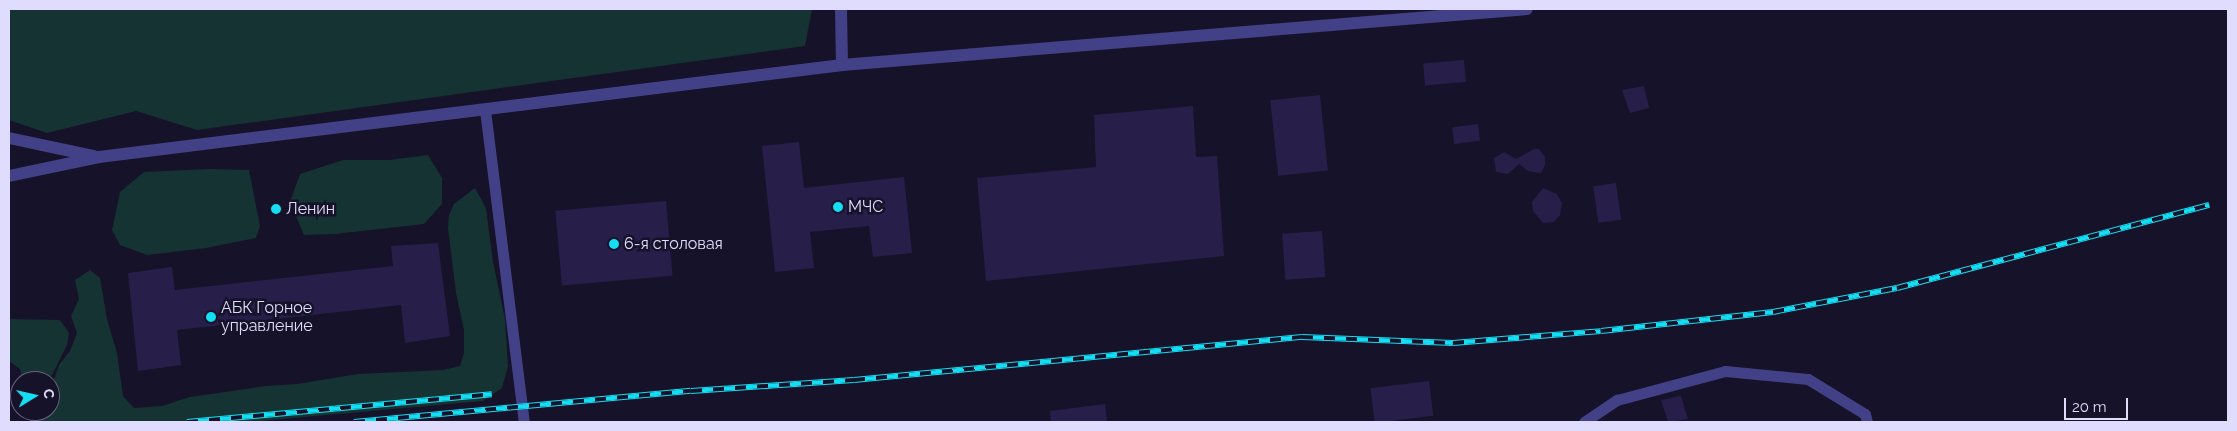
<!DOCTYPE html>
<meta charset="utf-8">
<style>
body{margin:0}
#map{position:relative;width:2237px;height:431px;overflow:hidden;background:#161229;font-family:Raleway,sans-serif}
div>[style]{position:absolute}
.green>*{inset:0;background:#153332}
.building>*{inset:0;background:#271f49;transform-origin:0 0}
.service>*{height:11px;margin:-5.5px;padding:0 5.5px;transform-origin:5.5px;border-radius:5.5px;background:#424086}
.minor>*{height:12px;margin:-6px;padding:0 6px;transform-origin:6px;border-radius:6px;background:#424086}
.tertiary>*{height:12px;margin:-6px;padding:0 6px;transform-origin:6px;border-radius:6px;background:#424086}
.rail>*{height:5.5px;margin-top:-2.75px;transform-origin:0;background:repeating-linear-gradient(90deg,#161229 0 11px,#13def3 0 22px);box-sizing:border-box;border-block:1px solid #13def3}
.dots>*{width:14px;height:14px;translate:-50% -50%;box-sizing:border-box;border:2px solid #161229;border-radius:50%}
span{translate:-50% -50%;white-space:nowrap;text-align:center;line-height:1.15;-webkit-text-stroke:5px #161229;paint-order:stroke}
.poi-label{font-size:16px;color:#e0dcfd}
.left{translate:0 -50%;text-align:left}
.frame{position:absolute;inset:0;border:10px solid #e0dcfd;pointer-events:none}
.north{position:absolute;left:10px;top:371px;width:50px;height:50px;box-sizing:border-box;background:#161229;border:1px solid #67637e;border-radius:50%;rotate:81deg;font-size:14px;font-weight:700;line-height:20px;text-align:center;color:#e0dcfd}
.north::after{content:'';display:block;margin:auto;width:18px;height:22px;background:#13def3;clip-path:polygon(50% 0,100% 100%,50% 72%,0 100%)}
.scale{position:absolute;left:2064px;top:398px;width:64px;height:22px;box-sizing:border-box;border:2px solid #e0dcfd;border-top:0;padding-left:6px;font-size:15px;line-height:18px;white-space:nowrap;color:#e0dcfd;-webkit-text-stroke:4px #161229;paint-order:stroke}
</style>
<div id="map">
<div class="green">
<i style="clip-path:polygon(9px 9px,812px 9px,805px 46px,197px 130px,136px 111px,47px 133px,9px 120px)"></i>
<i style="clip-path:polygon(428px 155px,442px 178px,442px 204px,424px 224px,335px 234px,304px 235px,290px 202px,300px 174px,343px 160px,389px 160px)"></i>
<i style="clip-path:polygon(209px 169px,249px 170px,260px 226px,256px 238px,206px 248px,147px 255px,120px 245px,112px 230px,120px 192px,144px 172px)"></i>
<i style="clip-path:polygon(475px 188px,486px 208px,493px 262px,505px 319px,508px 366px,502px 388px,483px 401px,249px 422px,31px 421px,38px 411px,50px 411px,50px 391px,59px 365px,70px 351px,77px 333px,71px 316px,79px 299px,75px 280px,90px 270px,100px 278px,107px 319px,117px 353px,123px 396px,134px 408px,162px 406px,190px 397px,266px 386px,297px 384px,358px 374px,443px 370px,460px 366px,464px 353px,464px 330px,456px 293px,448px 228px,449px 215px,454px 204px)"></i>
<i style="clip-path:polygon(9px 319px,60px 320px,69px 333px,67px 345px,49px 381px,23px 381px,20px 369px,9px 361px)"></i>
</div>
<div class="building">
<i style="left:1464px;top:60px;width:22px;height:41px;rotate:85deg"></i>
<i style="clip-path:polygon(1644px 86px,1649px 108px,1630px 113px,1622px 90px)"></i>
<i style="left:1320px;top:95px;width:76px;height:50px;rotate:84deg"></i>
<i style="clip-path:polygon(1193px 106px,1196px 157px,1217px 156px,1224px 256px,986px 281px,977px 178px,1096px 167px,1094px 115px)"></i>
<i style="left:1478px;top:124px;width:17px;height:26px;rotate:83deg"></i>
<i style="clip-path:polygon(799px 142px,804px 188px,904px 177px,912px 253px,873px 257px,869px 226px,810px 232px,814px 268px,775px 272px,762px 146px)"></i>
<i style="clip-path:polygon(1534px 149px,1539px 149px,1545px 157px,1545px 165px,1541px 173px,1528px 171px,1519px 164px,1508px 174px,1496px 172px,1494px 158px,1504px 152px,1516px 159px)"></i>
<i style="left:1616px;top:183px;width:37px;height:23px;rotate:82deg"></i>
<i style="clip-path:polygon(1543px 188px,1557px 194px,1562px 203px,1560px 215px,1554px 222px,1543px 223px,1533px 211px,1532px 202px)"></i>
<i style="left:666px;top:201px;width:75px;height:111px;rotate:85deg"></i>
<i style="left:1322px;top:231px;width:46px;height:40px;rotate:86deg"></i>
<i style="clip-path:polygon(438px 243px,450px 336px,405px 343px,401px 305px,177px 330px,181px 365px,138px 371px,128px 273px,172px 267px,175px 290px,393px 266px,391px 246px)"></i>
<i style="left:1429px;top:381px;width:35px;height:59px;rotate:83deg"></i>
<i style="clip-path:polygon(1681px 396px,1688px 419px,1668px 422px,1661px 400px)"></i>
<i style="clip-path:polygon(1105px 404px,1107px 422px,1051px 422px,1050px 411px)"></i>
</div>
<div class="service">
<i style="left:485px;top:110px;width:314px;rotate:82.9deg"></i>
<i style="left:1584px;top:422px;width:40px;rotate:-34deg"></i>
<i style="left:1617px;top:400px;width:112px;rotate:-15deg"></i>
<i style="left:1725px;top:371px;width:83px;rotate:5.5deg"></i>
<i style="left:1808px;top:379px;width:67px;rotate:31.6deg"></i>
<i style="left:1865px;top:414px;width:8px;rotate:76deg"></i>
</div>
<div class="minor">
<i style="left:9px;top:138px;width:87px;rotate:12deg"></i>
<i style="left:9px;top:176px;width:92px;rotate:-11.9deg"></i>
<i style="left:99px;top:157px;width:749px;rotate:-7.06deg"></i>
</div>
<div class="tertiary">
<i style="left:841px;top:9px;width:56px;rotate:89deg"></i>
<i style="left:842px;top:65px;width:687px;rotate:-4.67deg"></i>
</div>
<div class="rail">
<i style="left:187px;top:422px;width:306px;rotate:-5.2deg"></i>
<i style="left:354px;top:422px;width:338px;rotate:-5.3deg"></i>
<i style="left:691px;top:391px;width:163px;rotate:-3.9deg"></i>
<i style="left:854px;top:380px;width:450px;rotate:-5.5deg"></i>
<i style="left:1302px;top:337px;width:151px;rotate:2.3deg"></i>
<i style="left:1453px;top:343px;width:148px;rotate:-4.6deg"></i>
<i style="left:1601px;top:331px;width:173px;rotate:-6.3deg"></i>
<i style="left:1773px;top:312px;width:126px;rotate:-11deg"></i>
<i style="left:1897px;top:288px;width:323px;rotate:-14.9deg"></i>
</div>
<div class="dots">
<i style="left:838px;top:207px;background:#13def3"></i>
<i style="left:276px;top:209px;background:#13def3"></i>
<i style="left:614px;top:244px;background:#13def3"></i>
<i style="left:211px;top:317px;background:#13def3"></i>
</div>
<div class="poi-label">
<span class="left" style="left:848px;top:207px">МЧС</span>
<span class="left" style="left:286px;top:209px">Ленин</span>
<span class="left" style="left:624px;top:244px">6-я столовая</span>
<span class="left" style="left:221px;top:317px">АБК Горное<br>управление</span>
</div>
<div class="frame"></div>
<div class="north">С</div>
<div class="scale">20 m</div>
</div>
